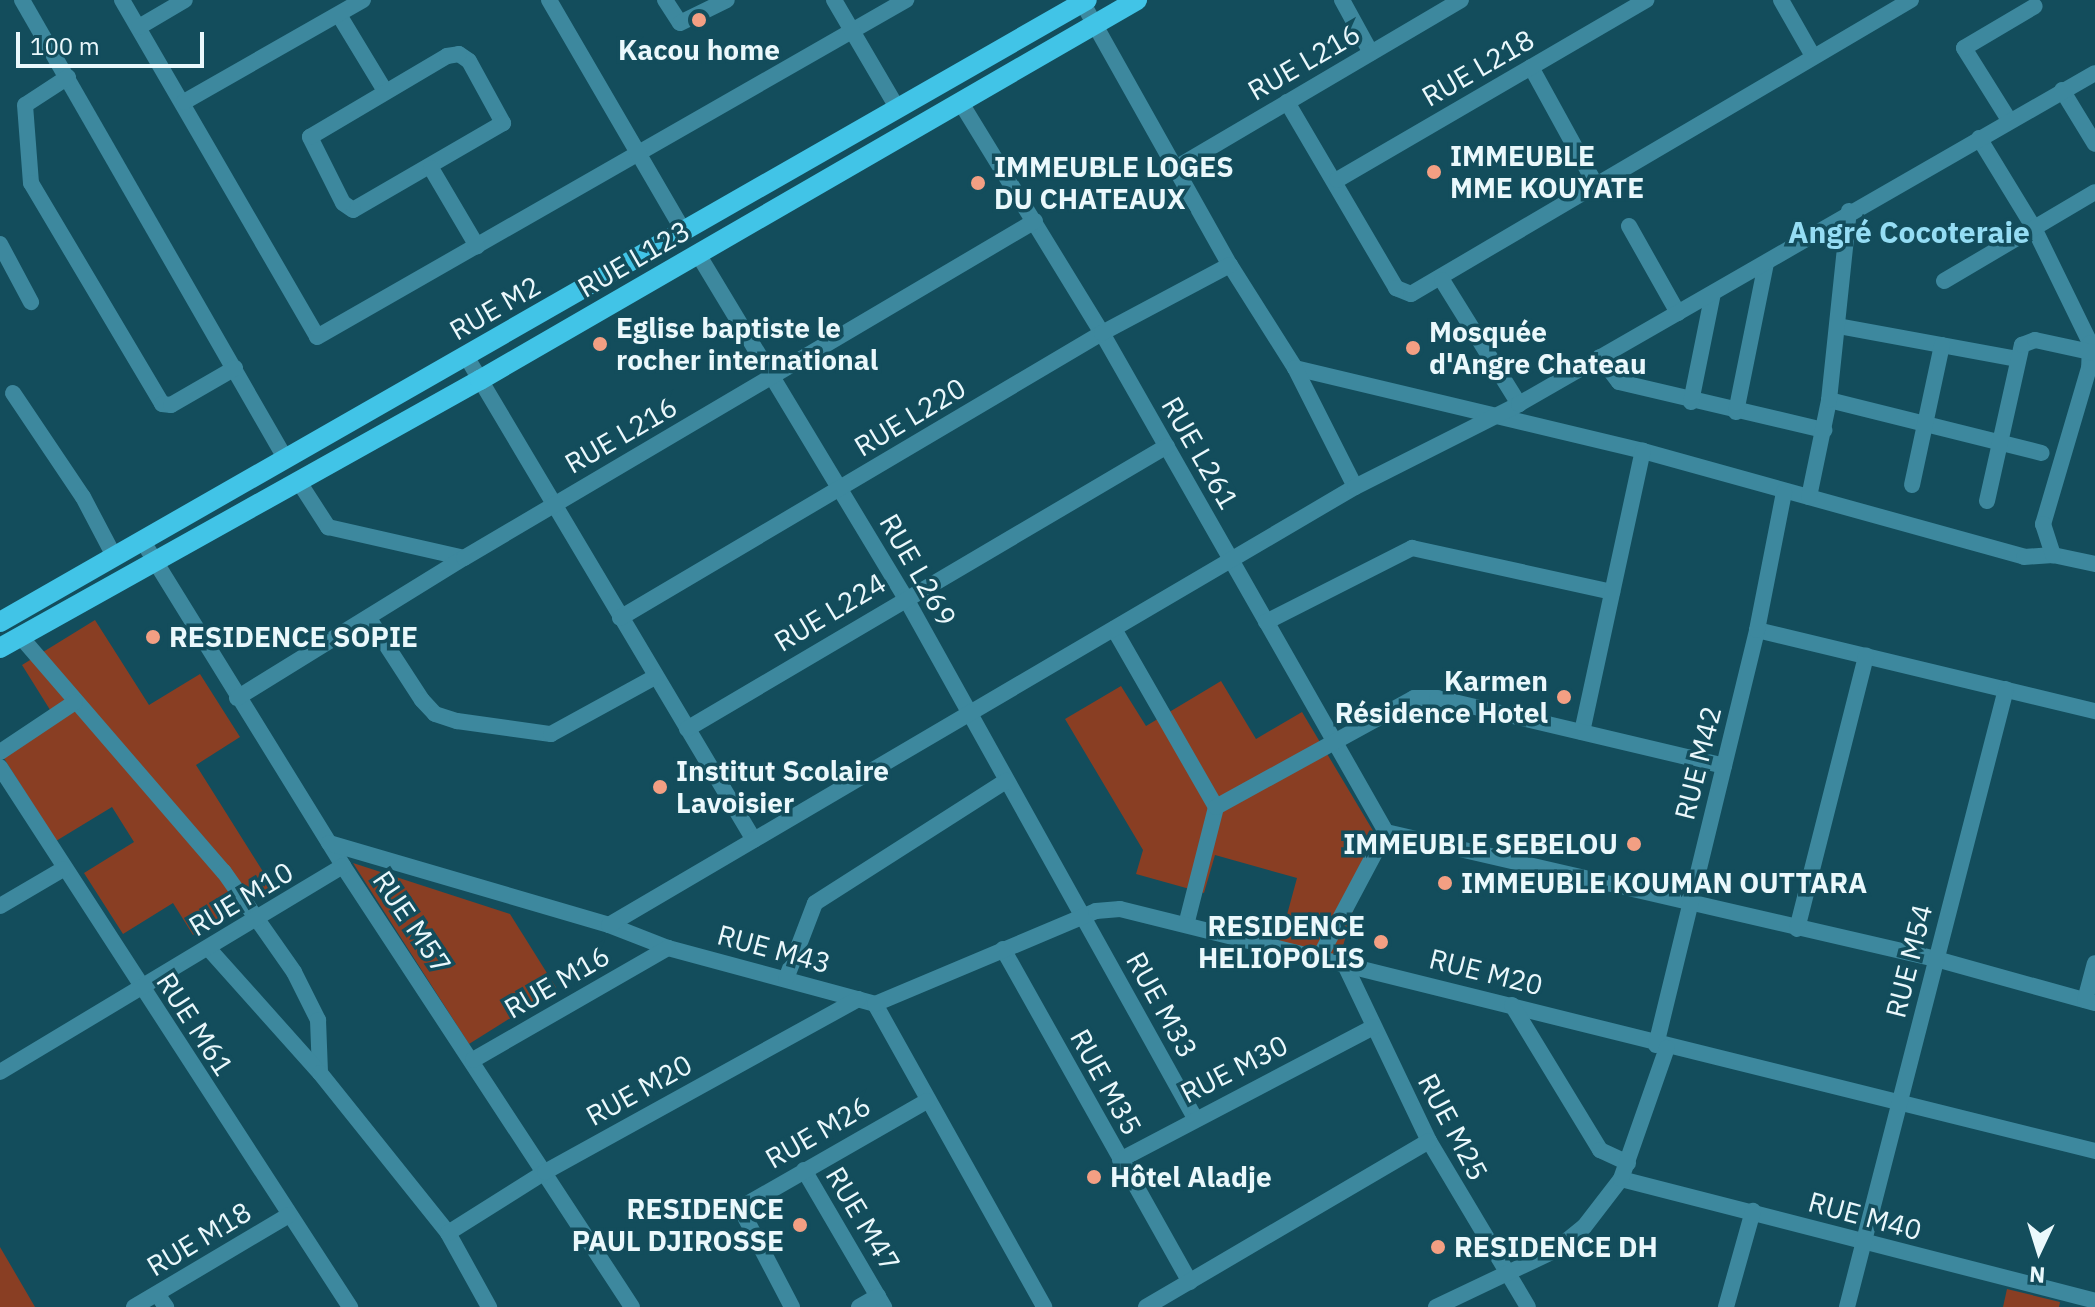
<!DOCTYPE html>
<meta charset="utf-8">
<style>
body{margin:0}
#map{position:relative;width:2095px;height:1307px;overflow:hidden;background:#134d5c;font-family:"IBM Plex Sans",sans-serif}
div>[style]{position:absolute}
.green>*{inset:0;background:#893e23}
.minor>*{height:16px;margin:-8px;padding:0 8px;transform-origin:8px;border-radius:8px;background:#3d889e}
.major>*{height:20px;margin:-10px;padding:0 10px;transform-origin:10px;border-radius:10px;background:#41c4e7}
.dots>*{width:22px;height:22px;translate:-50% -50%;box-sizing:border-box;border:4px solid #134d5c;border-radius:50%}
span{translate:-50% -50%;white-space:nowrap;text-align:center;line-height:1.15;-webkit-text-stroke:7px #134d5c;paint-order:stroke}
.poi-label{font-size:28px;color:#eaf8fc;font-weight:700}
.left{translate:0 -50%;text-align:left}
.right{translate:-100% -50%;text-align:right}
.street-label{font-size:28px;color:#eaf8fc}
.neighbourhood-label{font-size:30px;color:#95ddf4;font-weight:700}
.north{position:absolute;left:1999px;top:1211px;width:80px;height:80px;-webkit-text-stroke:6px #134d5c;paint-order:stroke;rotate:184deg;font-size:22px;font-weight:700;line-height:32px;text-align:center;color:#eaf8fc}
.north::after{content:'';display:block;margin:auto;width:28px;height:36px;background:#eaf8fc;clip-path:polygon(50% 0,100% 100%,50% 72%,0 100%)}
.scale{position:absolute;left:16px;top:32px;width:188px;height:36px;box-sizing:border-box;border:4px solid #eaf8fc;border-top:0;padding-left:10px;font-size:24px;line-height:28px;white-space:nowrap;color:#eaf8fc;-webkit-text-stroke:6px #134d5c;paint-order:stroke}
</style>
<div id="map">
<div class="green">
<i style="clip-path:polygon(95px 620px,149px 705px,200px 674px,240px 737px,196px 765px,272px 886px,193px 935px,173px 903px,123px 934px,84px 873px,134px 842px,112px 807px,56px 841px,0 752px,52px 713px,22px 665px)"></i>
<i style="clip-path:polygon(1221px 681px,1256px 739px,1302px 712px,1375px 834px,1339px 960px,1279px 944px,1297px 878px,1215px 855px,1204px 893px,1136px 874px,1143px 850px,1065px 719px,1121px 686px,1146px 726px)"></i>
<i style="clip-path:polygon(353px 863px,510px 914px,557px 989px,469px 1044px)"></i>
<i style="clip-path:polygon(0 1247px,35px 1307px,0 1307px)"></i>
<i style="clip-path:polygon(2007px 1289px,2060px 1302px,2059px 1307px,2003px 1307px)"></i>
</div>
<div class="minor">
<i style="left:22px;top:0;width:528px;rotate:60.13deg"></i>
<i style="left:122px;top:0;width:389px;rotate:59.9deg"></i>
<i style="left:317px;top:337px;width:679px;rotate:-29.78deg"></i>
<i style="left:549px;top:0;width:268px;rotate:59.8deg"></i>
<i style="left:665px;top:0;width:27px;rotate:57deg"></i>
<i style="left:680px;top:23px;width:52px;rotate:-26.1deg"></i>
<i style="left:834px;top:0;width:126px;rotate:59.6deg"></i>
<i style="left:1081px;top:0;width:304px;rotate:60.7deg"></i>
<i style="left:1230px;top:265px;width:122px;rotate:57.7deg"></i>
<i style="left:1295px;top:368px;width:358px;rotate:13.4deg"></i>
<i style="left:1643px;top:451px;width:395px;rotate:15.5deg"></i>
<i style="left:2024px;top:557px;width:29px;rotate:-4deg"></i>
<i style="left:2053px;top:555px;width:43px;rotate:12.1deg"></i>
<i style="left:1342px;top:0;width:60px;rotate:61.3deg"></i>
<i style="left:1781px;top:0;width:64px;rotate:60.3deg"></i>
<i style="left:339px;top:15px;width:89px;rotate:58.8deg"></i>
<i style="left:139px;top:27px;width:53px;rotate:-30.4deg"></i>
<i style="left:459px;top:54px;width:12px;rotate:35deg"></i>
<i style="left:469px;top:61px;width:71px;rotate:61.3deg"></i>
<i style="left:503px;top:123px;width:173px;rotate:149.9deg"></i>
<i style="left:353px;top:210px;width:12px;rotate:-145deg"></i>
<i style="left:343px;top:203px;width:74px;rotate:-116.6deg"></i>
<i style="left:310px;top:137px;width:159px;rotate:-30.6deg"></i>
<i style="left:447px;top:56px;width:12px;rotate:-9deg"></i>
<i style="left:1531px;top:67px;width:137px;rotate:61.2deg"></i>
<i style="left:68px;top:77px;width:51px;rotate:146.9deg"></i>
<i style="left:25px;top:105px;width:78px;rotate:85.6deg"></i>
<i style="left:31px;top:183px;width:257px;rotate:59.3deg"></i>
<i style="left:162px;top:404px;width:9px;rotate:6deg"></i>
<i style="left:171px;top:405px;width:74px;rotate:-30deg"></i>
<i style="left:2062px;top:90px;width:63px;rotate:58.6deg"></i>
<i style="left:184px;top:102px;width:206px;rotate:-29.7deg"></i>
<i style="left:1287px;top:102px;width:216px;rotate:59.6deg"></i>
<i style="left:1396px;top:288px;width:16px;rotate:22deg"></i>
<i style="left:1411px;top:294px;width:580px;rotate:-30.46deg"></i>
<i style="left:961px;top:103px;width:270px;rotate:58.5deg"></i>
<i style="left:1102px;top:333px;width:574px;rotate:60.35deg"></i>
<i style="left:2009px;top:120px;width:85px;rotate:-122deg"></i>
<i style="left:1964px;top:48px;width:82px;rotate:-30.6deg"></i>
<i style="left:1979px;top:138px;width:105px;rotate:58.6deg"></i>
<i style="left:2034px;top:228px;width:128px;rotate:64deg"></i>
<i style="left:2090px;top:343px;width:25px;rotate:92deg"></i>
<i style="left:2089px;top:368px;width:163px;rotate:106.4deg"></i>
<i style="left:2043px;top:524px;width:33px;rotate:72deg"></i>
<i style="left:431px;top:168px;width:91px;rotate:59.5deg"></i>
<i style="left:1174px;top:169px;width:333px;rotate:-30.5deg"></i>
<i style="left:1337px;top:180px;width:358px;rotate:-30.2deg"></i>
<i style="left:1629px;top:226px;width:100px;rotate:60.6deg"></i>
<i style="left:0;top:244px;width:66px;rotate:61.9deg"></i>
<i style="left:698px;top:254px;width:401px;rotate:58.9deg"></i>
<i style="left:905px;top:597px;width:596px;rotate:60.9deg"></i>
<i style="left:1442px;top:280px;width:146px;rotate:58.2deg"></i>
<i style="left:1944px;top:281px;width:175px;rotate:-30.5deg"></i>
<i style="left:1838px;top:326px;width:183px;rotate:10.4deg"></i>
<i style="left:466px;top:356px;width:563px;rotate:59.25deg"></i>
<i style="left:1600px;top:357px;width:31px;rotate:53deg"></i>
<i style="left:1619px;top:382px;width:211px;rotate:13.2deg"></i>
<i style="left:1295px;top:368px;width:133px;rotate:63.2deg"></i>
<i style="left:13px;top:393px;width:125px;rotate:56.1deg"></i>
<i style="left:83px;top:497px;width:67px;rotate:62.3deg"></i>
<i style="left:1829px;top:400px;width:219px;rotate:14deg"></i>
<i style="left:1691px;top:402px;width:111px;rotate:-78.6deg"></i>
<i style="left:1736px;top:412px;width:152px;rotate:-78.6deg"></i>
<i style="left:299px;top:482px;width:54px;rotate:57.2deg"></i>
<i style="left:328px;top:527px;width:139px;rotate:12.8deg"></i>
<i style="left:1912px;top:485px;width:143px;rotate:-77.9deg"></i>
<i style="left:1809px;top:497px;width:99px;rotate:-78.3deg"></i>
<i style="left:1829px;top:400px;width:190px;rotate:-84deg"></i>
<i style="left:1987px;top:501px;width:160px;rotate:-77.4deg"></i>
<i style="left:2022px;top:345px;width:14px;rotate:-21deg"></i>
<i style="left:2035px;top:340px;width:61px;rotate:12.2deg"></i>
<i style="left:142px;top:540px;width:383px;rotate:58.3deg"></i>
<i style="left:343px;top:866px;width:527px;rotate:56.76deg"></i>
<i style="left:620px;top:618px;width:560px;rotate:-30.6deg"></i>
<i style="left:1102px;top:333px;width:145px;rotate:-28deg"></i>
<i style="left:370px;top:620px;width:95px;rotate:57deg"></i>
<i style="left:422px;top:700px;width:19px;rotate:47deg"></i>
<i style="left:435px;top:714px;width:23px;rotate:18deg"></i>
<i style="left:457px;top:721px;width:95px;rotate:7.9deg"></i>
<i style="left:551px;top:734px;width:119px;rotate:-28.7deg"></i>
<i style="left:1266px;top:622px;width:164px;rotate:-26.9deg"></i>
<i style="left:1412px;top:548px;width:205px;rotate:12.4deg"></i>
<i style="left:1114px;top:629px;width:205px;rotate:60.2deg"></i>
<i style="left:1757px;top:630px;width:348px;rotate:13.5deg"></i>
<i style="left:20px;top:636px;width:312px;rotate:49.2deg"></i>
<i style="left:224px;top:872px;width:122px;rotate:55deg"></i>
<i style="left:294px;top:972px;width:54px;rotate:63.4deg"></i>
<i style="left:318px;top:1020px;width:53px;rotate:87.8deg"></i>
<i style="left:237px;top:698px;width:267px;rotate:-31.7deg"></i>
<i style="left:464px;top:558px;width:663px;rotate:-30.55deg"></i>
<i style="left:687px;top:729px;width:557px;rotate:-30.52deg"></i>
<i style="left:1582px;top:732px;width:288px;rotate:-77.8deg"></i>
<i style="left:0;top:752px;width:90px;rotate:-33.7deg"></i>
<i style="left:0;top:767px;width:644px;rotate:57.05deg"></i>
<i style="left:1386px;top:832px;width:564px;rotate:13deg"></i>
<i style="left:1936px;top:959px;width:165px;rotate:15.5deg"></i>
<i style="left:329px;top:843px;width:292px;rotate:16.3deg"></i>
<i style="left:609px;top:925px;width:63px;rotate:21.3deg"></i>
<i style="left:668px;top:948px;width:214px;rotate:15.1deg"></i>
<i style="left:875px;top:1004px;width:347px;rotate:60.8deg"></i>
<i style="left:0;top:906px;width:73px;rotate:-30.4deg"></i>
<i style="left:609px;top:925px;width:865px;rotate:-30.42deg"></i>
<i style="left:1355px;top:487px;width:184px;rotate:-26.8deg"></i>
<i style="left:1519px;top:404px;width:664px;rotate:-29.88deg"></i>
<i style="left:1186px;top:925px;width:122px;rotate:-75.7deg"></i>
<i style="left:1216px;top:807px;width:226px;rotate:-28.8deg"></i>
<i style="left:1414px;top:698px;width:23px"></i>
<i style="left:1437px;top:698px;width:295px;rotate:13.3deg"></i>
<i style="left:1797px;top:929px;width:282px;rotate:-75.8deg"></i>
<i style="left:209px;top:949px;width:166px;rotate:48.2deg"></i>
<i style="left:320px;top:1073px;width:205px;rotate:51.3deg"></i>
<i style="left:448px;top:1233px;width:85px;rotate:61deg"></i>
<i style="left:1003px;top:949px;width:382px;rotate:60.7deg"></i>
<i style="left:1319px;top:958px;width:143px;rotate:-62deg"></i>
<i style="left:1345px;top:965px;width:195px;rotate:64.5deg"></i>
<i style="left:1429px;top:1141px;width:193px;rotate:59.2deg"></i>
<i style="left:786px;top:979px;width:81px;rotate:-69.1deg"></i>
<i style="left:815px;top:903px;width:227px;rotate:-32.6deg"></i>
<i style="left:2085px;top:1000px;width:38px;rotate:-75deg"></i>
<i style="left:875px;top:1004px;width:240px;rotate:-22.8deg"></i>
<i style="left:1096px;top:911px;width:24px;rotate:-5deg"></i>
<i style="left:1120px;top:909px;width:1005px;rotate:13.94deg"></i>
<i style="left:1512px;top:1005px;width:170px;rotate:58.7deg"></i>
<i style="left:1600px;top:1150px;width:31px;rotate:25deg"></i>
<i style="left:1656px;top:1045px;width:427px;rotate:-76.3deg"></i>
<i style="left:1757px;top:630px;width:141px;rotate:-78.9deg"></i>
<i style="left:473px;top:1060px;width:225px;rotate:-29.9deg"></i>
<i style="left:0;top:1072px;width:400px;rotate:-31deg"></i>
<i style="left:1120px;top:1160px;width:286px;rotate:-27.7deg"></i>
<i style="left:804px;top:1170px;width:159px;rotate:59.7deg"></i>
<i style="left:1621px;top:1179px;width:489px;rotate:14.4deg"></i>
<i style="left:448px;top:1233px;width:115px;rotate:-32.2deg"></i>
<i style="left:545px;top:1172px;width:358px;rotate:-28.9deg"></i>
<i style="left:157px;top:1294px;width:16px;rotate:55deg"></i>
<i style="left:134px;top:1307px;width:180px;rotate:-30.7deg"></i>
<i style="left:792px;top:1307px;width:104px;rotate:-117.6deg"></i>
<i style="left:744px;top:1215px;width:11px;rotate:-75deg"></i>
<i style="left:747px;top:1204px;width:207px;rotate:-29.8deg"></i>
<i style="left:859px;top:1307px;width:22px;rotate:-30deg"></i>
<i style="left:1146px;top:1307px;width:328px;rotate:-30.4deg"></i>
<i style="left:1436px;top:1307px;width:131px;rotate:-25.4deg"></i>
<i style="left:1554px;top:1251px;width:38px;rotate:-39deg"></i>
<i style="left:1584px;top:1227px;width:61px;rotate:-52.4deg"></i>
<i style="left:1621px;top:1179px;width:139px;rotate:-70.7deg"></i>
<i style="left:1726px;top:1307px;width:100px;rotate:-74.3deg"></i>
<i style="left:1847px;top:1307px;width:638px;rotate:-75.57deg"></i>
</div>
<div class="major">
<i style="left:0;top:622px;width:1252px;rotate:-29.78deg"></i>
<i style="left:0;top:648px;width:550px;rotate:-29.18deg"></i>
<i style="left:480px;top:380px;width:759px;rotate:-30.04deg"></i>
</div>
<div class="dots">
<i style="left:699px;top:20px;background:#f39f83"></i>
<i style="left:1434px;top:172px;background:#f39f83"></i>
<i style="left:978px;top:183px;background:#f39f83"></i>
<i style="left:600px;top:344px;background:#f39f83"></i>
<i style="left:1413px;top:348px;background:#f39f83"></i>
<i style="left:153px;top:637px;background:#f39f83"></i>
<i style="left:1564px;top:697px;background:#f39f83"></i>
<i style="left:660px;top:787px;background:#f39f83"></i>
<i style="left:1634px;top:844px;background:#f39f83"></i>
<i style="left:1445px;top:883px;background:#f39f83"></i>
<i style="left:1381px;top:942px;background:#f39f83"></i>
<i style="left:1094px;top:1177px;background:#f39f83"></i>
<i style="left:800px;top:1225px;background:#f39f83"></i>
<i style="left:1438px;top:1247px;background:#f39f83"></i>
</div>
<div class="poi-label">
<span style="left:699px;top:50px">Kacou home</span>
<span class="left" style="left:1450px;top:172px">IMMEUBLE<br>MME KOUYATE</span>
<span class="left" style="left:994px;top:183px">IMMEUBLE LOGES<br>DU CHATEAUX</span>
<span class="left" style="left:616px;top:344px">Eglise baptiste le<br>rocher international</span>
<span class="left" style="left:1429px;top:348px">Mosquée<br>d'Angre Chateau</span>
<span class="left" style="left:169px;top:637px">RESIDENCE SOPIE</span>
<span class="right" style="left:1548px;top:697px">Karmen<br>Résidence Hotel</span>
<span class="left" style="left:676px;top:787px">Institut Scolaire<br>Lavoisier</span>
<span class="right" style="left:1618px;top:844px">IMMEUBLE SEBELOU</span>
<span class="left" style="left:1461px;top:883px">IMMEUBLE KOUMAN OUTTARA</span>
<span class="right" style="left:1365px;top:942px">RESIDENCE<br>HELIOPOLIS</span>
<span class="left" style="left:1110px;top:1177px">Hôtel Aladje</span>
<span class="right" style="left:784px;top:1225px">RESIDENCE<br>PAUL DJIROSSE</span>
<span class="left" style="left:1454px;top:1247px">RESIDENCE DH</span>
</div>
<div class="street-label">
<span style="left:1304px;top:62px;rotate:-30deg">RUE L216</span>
<span style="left:1478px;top:68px;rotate:-30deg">RUE L218</span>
<span style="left:634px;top:259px;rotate:-30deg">RUE L123</span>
<span style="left:495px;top:308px;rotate:-30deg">RUE M2</span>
<span style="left:910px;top:417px;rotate:-31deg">RUE L220</span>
<span style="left:621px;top:435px;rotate:-30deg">RUE L216</span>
<span style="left:1200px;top:453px;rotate:60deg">RUE L261</span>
<span style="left:918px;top:570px;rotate:60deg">RUE L269</span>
<span style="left:830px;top:612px;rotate:-31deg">RUE L224</span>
<span style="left:1698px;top:763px;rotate:-76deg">RUE M42</span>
<span style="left:241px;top:899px;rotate:-31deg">RUE M10</span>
<span style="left:412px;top:922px;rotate:56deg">RUE M57</span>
<span style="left:774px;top:949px;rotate:15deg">RUE M43</span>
<span style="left:1909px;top:961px;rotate:-76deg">RUE M54</span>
<span style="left:1486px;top:972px;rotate:14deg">RUE M20</span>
<span style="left:557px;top:982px;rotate:-30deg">RUE M16</span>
<span style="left:1162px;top:1005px;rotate:61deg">RUE M33</span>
<span style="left:195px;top:1024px;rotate:57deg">RUE M61</span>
<span style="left:1234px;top:1069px;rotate:-27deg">RUE M30</span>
<span style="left:1106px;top:1082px;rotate:61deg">RUE M35</span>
<span style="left:639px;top:1090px;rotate:-29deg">RUE M20</span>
<span style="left:1453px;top:1127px;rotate:62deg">RUE M25</span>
<span style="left:818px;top:1132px;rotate:-30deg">RUE M26</span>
<span style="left:1865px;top:1216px;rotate:15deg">RUE M40</span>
<span style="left:863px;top:1219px;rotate:59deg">RUE M47</span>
<span style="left:199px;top:1239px;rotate:-31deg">RUE M18</span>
</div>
<div class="neighbourhood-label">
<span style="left:1909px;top:232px">Angré Cocoteraie</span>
</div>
<div class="north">N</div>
<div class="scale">100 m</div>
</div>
